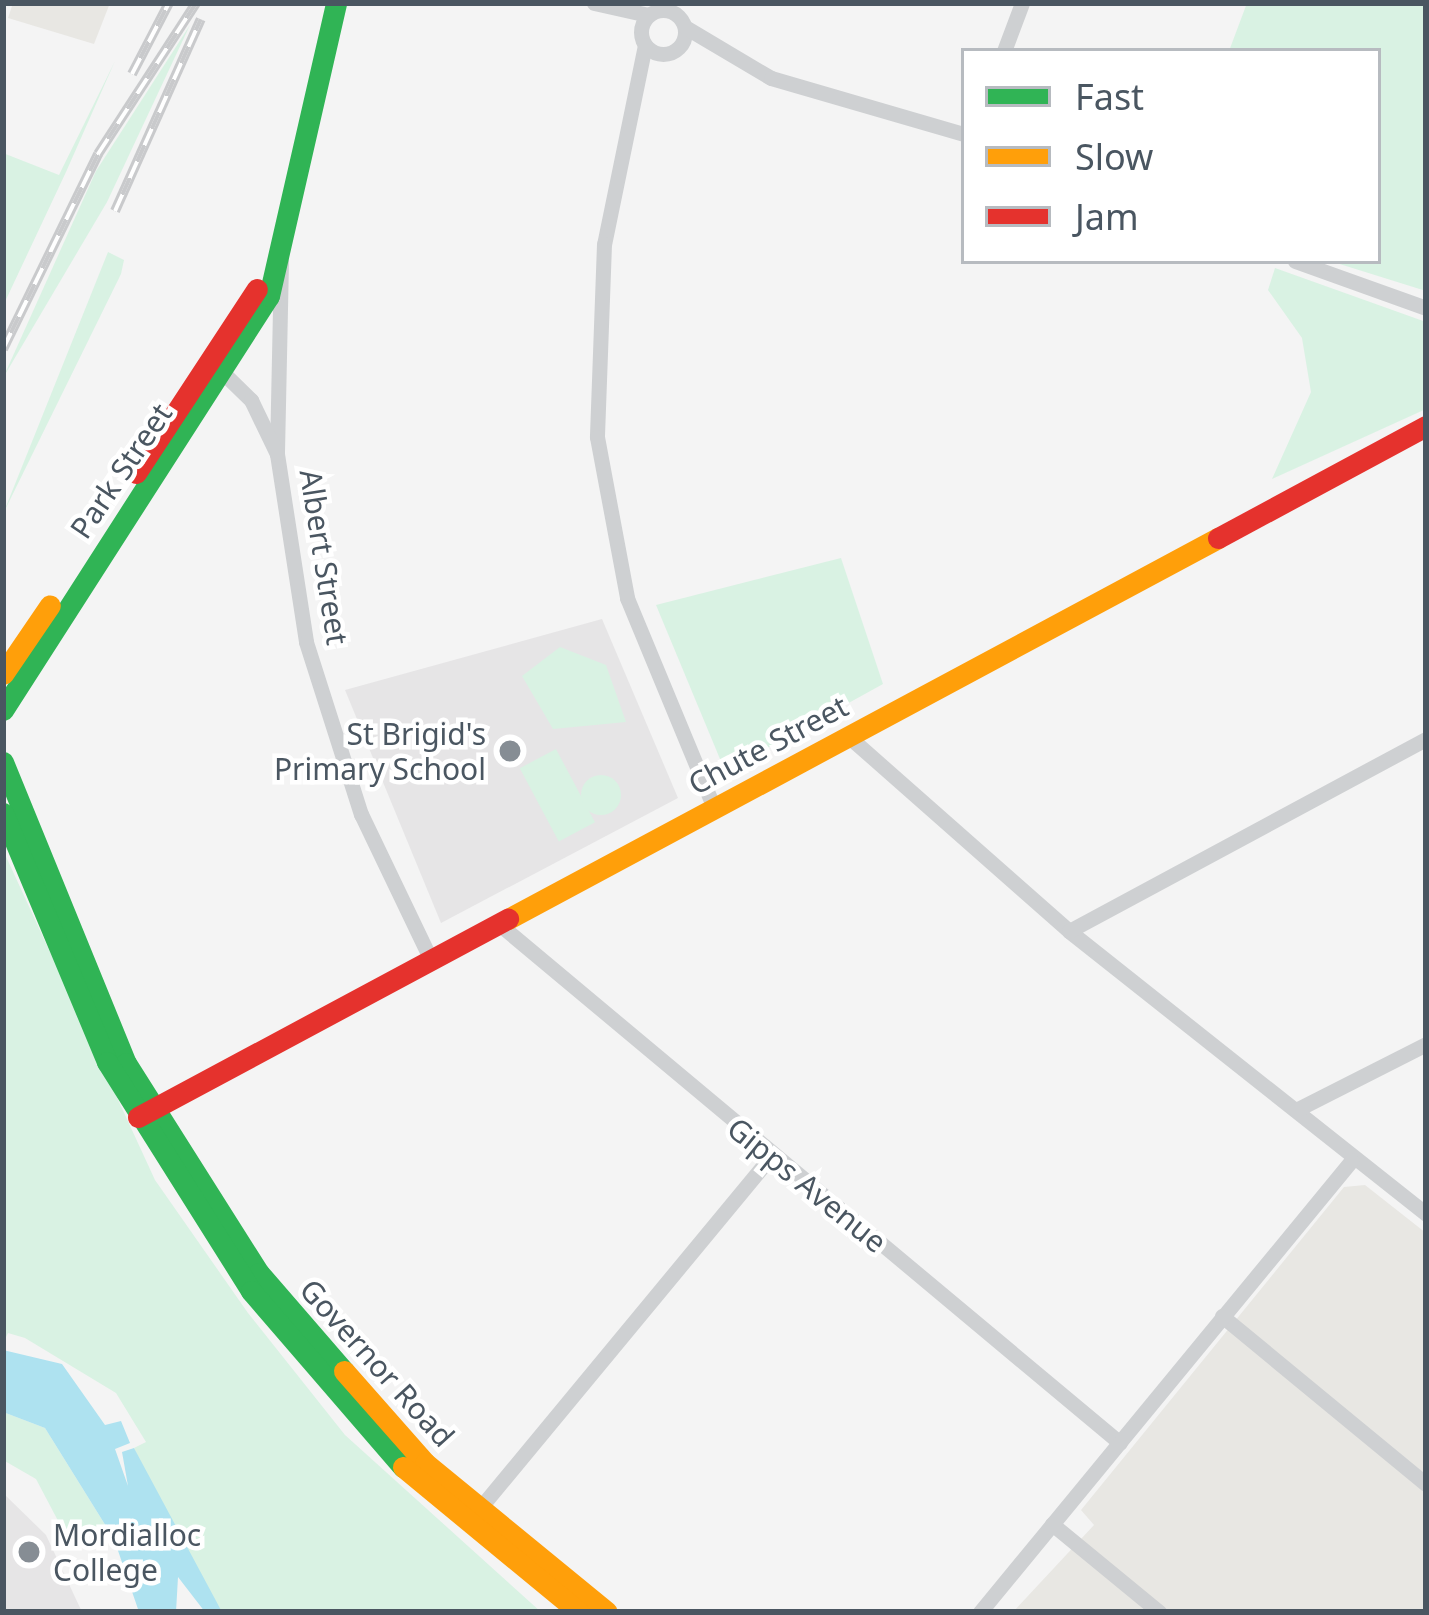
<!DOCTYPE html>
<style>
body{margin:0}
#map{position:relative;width:1429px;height:1615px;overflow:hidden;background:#f4f4f4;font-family:"Noto Sans",sans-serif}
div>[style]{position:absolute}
.commercial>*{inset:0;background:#e8e7e3}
.education>*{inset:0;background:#e6e5e6}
.green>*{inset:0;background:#d9f2e3;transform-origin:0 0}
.round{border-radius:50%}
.water>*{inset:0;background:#aee2f0}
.street>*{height:15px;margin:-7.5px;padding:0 7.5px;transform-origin:7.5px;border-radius:7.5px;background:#ced0d2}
.street>.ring{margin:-7.5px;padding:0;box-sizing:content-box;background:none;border:15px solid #ced0d2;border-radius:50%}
.fast>*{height:21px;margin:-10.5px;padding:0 10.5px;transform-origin:10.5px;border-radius:10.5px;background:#30b455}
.slow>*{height:21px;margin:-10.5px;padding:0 10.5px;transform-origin:10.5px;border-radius:10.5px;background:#ff9f0a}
.jam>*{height:21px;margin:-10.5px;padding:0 10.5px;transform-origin:10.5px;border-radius:10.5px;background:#e5322d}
.rail>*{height:10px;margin-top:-5px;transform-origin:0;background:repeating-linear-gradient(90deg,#fff 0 18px,#c9cacc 0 36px);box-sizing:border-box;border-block:3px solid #c9cacc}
.dots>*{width:33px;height:33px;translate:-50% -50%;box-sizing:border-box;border:6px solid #fff;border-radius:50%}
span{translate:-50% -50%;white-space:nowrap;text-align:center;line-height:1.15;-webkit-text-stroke:9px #fff;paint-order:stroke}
.street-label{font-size:30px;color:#4a5661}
.poi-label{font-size:30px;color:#4a5661}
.right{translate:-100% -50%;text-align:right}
.left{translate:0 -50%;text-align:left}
.frame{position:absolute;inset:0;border:6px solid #4a5661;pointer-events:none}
.legend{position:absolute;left:961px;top:48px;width:420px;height:216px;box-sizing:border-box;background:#fff;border:3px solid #b7bbc0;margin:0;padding:15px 21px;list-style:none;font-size:36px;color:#4a5661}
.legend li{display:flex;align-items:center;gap:24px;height:60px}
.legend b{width:60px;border:3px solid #b7bbc0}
</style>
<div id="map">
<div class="commercial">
<i style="clip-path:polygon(13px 3px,110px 3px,94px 44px,8px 18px)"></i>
<i style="clip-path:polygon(1365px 1185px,1426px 1233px,1426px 1612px,1013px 1612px,1094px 1525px,1081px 1510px,1344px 1187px)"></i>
</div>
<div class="education">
<i style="clip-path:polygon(602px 619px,678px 798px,441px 923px,345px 690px)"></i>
<i style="clip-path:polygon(3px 1493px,46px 1535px,82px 1612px,3px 1612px)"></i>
</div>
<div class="green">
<i style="clip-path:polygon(1247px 3px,1426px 3px,1426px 291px,1330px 261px,1378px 261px,1378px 51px,1229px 51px)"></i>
<i style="clip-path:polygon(190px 25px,107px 202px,3px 378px,96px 171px)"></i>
<i style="clip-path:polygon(115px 61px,66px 172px,3px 306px,3px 153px,59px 175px)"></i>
<i style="clip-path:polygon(108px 252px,124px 260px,121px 274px,3px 514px)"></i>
<i style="clip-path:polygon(1275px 268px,1426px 322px,1426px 409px,1272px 479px,1311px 392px,1302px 338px,1268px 290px)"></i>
<i style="clip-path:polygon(841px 558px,883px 684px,725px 771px,656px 605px)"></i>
<i style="clip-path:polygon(560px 647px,606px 665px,626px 722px,553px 729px,522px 676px)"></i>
<i style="left:556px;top:749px;width:83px;height:41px;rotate:62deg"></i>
<i class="round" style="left:581px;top:775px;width:40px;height:40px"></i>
<i style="clip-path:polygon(3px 850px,155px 1180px,248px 1313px,345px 1435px,541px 1612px,222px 1612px,167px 1522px,134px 1448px,146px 1442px,116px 1393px,25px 1338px,8px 1333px,3px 1343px)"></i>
<i style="clip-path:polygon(3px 1412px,45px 1428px,114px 1539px,65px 1534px,36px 1479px,3px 1460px)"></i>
</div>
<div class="water">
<i style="clip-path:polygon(3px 1350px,62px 1364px,105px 1425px,121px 1421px,130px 1443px,115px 1449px,128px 1486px,122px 1452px,134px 1448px,222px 1612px,205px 1612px,178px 1577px,176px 1612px,139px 1612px,114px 1539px,45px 1428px,3px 1412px)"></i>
</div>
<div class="street">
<i style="left:594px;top:3px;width:55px;rotate:12.5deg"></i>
<i class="ring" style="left:641px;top:10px;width:29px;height:29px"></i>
<i style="left:685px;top:27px;width:100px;rotate:30.7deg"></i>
<i style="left:771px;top:78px;width:201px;rotate:16.2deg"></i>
<i style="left:645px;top:45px;width:203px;rotate:101.6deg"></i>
<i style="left:604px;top:244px;width:193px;rotate:92.1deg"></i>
<i style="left:597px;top:437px;width:164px;rotate:79.4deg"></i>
<i style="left:627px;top:598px;width:227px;rotate:67.5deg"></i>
<i style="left:1004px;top:51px;width:51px;rotate:-69.4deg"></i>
<i style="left:281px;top:261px;width:193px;rotate:91.2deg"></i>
<i style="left:277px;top:454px;width:190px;rotate:81.2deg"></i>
<i style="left:306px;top:642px;width:181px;rotate:72.3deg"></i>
<i style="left:361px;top:814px;width:162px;rotate:64.4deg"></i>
<i style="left:1295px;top:261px;width:139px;rotate:19.7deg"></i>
<i style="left:214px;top:364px;width:52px;rotate:44.2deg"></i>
<i style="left:251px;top:400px;width:60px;rotate:64.3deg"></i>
<i style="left:848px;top:736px;width:295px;rotate:41.4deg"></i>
<i style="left:1069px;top:931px;width:456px;rotate:38.4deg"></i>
<i style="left:499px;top:924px;width:809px;rotate:39.89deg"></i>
<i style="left:1069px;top:931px;width:405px;rotate:-28.3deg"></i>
<i style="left:1296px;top:1110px;width:146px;rotate:-26.9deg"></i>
<i style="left:1222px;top:1316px;width:264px;rotate:39.5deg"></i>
<i style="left:475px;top:1514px;width:465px;rotate:-50.4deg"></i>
<i style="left:1052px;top:1524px;width:139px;rotate:39.4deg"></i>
<i style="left:980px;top:1612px;width:585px;rotate:-50.55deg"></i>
</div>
<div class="fast">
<i style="left:3px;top:710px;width:492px;rotate:-57.3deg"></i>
<i style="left:269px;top:296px;width:301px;rotate:-77.1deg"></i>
<i style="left:3px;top:762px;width:325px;rotate:67.8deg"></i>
<i style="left:126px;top:1063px;width:249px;rotate:57.7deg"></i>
<i style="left:259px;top:1273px;width:130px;rotate:49.1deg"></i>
<i style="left:3px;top:813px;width:270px;rotate:67.3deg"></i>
<i style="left:107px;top:1062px;width:271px;rotate:57.8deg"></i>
<i style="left:251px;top:1291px;width:233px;rotate:49.2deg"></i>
</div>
<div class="slow">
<i style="left:3px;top:674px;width:83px;rotate:-55.7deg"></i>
<i style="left:508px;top:919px;width:806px;rotate:-28.22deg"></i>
<i style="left:344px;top:1371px;width:123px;rotate:48.6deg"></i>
<i style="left:425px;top:1463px;width:235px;rotate:39.3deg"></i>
<i style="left:403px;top:1467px;width:228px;rotate:39.5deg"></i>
</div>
<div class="jam">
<i style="left:136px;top:473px;width:220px;rotate:-56.7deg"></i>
<i style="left:1218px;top:538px;width:236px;rotate:-28.3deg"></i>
<i style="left:138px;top:1117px;width:420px;rotate:-28.2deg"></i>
</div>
<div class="rail">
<i style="left:132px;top:74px;width:80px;rotate:-62.5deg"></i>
<i style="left:115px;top:211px;width:210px;rotate:-65.9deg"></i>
<i style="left:3px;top:349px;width:217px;rotate:-64deg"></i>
<i style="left:98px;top:154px;width:180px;rotate:-57deg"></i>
</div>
<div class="dots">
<i style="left:510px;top:751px;background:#868d94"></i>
<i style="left:29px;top:1552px;background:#868d94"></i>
</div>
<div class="street-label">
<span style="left:121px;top:471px;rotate:-56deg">Park Street</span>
<span style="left:324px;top:557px;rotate:81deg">Albert Street</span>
<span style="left:768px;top:745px;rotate:-28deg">Chute Street</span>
<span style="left:807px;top:1185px;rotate:39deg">Gipps Avenue</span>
<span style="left:377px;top:1363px;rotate:48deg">Governor Road</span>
</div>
<div class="poi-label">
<span class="right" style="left:486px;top:751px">St Brigid's<br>Primary School</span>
<span class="left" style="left:53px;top:1552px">Mordialloc<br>College</span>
</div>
<div class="frame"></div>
<ul class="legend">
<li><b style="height:15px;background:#30b455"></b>Fast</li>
<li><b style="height:15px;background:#ff9f0a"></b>Slow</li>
<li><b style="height:15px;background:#e5322d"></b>Jam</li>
</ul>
</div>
